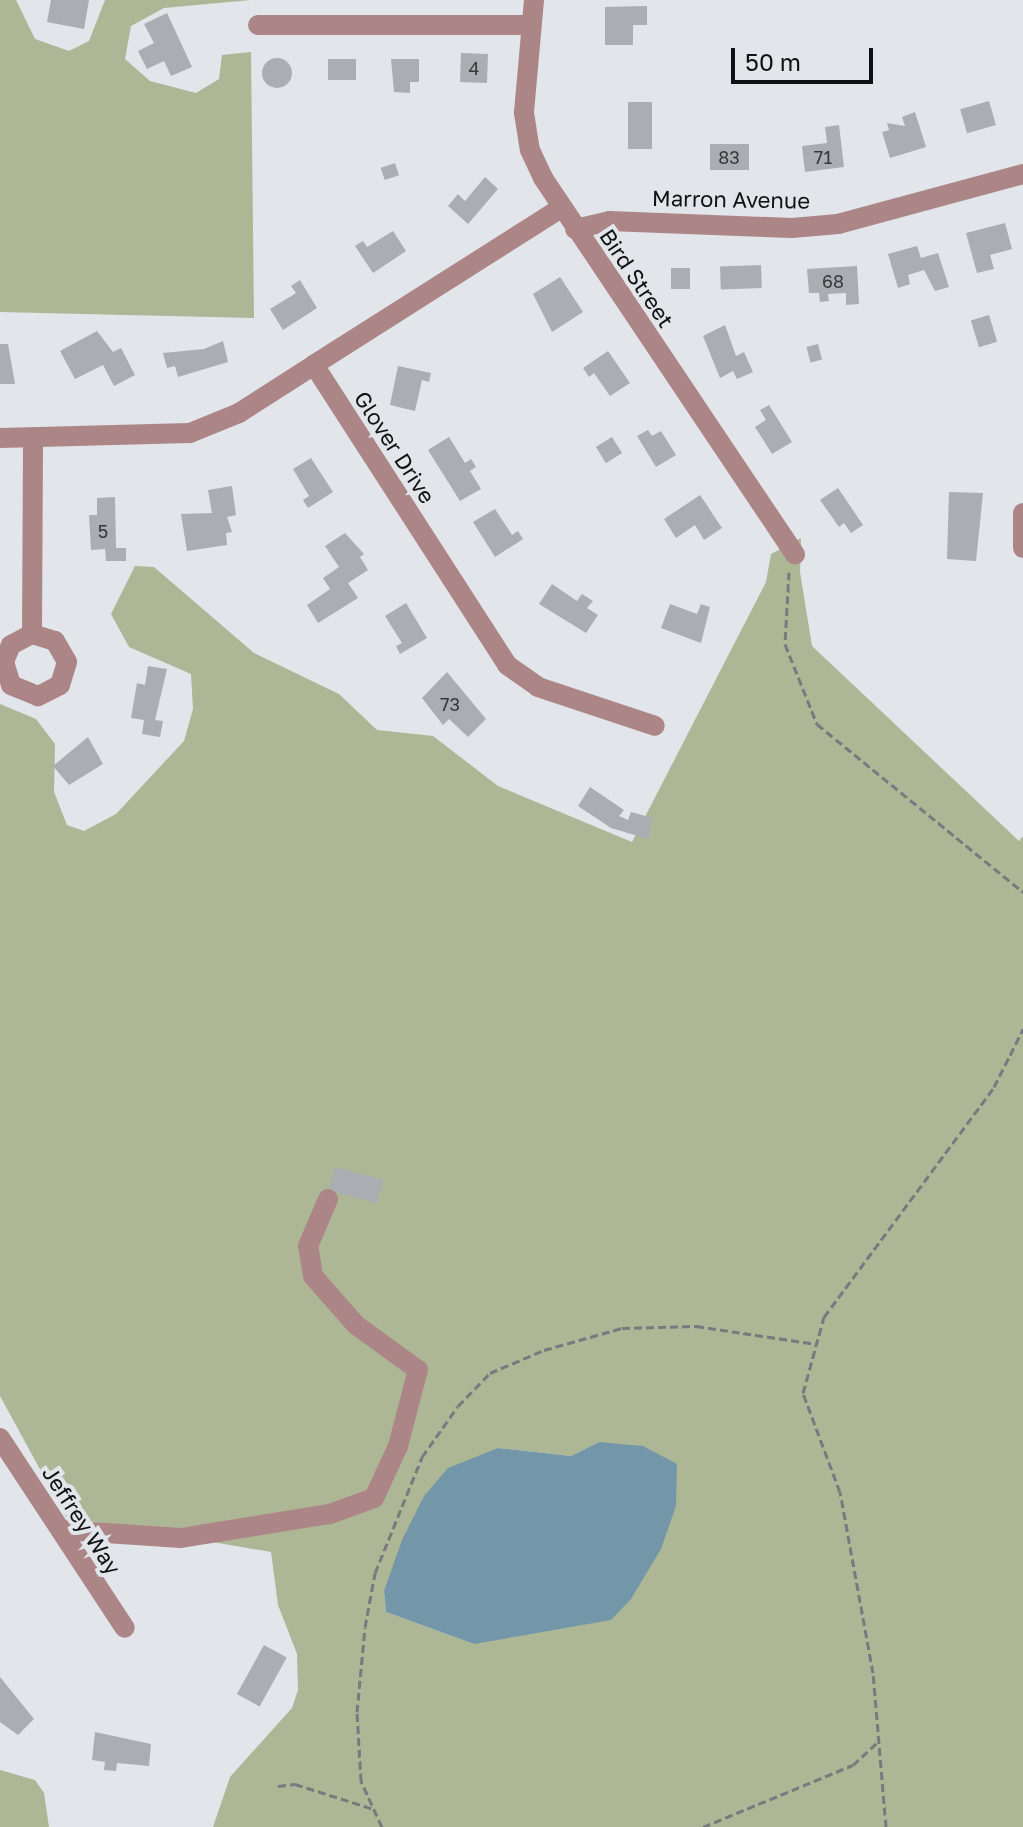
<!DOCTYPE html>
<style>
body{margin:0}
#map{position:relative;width:1023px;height:1827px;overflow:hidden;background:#e2e5ea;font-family:"Golos Text",sans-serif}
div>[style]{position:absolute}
.forest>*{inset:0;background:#adb695}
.water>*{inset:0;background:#7397a8}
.building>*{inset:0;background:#aaadb2;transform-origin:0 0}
.round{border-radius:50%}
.path>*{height:3px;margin-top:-1.5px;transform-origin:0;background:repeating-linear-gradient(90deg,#787a7d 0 8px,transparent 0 12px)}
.minor>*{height:20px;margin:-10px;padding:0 10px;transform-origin:10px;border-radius:10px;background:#ac8587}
span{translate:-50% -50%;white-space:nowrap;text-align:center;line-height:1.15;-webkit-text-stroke:8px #e2e5ea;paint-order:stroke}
.number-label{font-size:18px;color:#36383b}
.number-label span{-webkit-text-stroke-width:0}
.street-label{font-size:22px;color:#101113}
.scale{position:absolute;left:731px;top:48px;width:142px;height:36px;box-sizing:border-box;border:4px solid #101113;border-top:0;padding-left:10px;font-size:24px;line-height:28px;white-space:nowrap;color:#101113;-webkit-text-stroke:6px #e2e5ea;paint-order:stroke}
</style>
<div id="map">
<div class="forest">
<i style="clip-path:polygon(0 0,16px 0,35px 39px,69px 51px,89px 41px,105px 0,251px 0,164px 8px,131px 26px,125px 59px,150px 81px,196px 93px,219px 79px,222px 55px,251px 52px,254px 318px,0 312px)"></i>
<i style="clip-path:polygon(evenodd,801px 538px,800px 572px,812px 646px,1019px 841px,1023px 836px,1023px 1827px,213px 1827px,230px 1777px,292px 1708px,298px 1690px,297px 1654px,278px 1605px,271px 1552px,66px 1517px,0 1396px,0 704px,36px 719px,55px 744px,54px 792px,67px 825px,84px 831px,116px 814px,184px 741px,193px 709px,191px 674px,129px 647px,111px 614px,135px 566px,154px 567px,254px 653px,339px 694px,377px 730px,433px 736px,498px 786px,632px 842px,766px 582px,771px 554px,801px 538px,599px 1442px,474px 1644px,386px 1612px,384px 1591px,498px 1448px,571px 1456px,599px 1442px)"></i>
<i style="clip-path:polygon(0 1770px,35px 1780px,44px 1793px,49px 1827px,0 1827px)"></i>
</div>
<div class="water">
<i style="clip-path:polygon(599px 1442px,643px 1446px,677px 1464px,676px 1506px,661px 1549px,631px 1599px,611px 1620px,474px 1644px,386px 1612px,384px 1591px,402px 1540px,424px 1496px,448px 1468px,498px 1448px,571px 1456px)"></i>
</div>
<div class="building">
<i style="clip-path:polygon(51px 0,89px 0,84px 29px,47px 22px)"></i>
<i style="clip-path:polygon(647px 6px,647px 25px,633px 25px,633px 45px,605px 45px,605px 7px)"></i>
<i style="clip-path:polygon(167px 13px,192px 67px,171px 76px,164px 61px,147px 69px,138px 51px,154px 43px,144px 24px)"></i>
<i style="left:461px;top:53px;width:27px;height:29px;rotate:2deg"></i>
<i class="round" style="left:262px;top:58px;width:30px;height:30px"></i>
<i style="left:328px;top:59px;width:28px;height:21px"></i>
<i style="clip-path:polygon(391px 59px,419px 59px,419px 82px,410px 82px,410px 93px,394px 92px)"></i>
<i style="left:989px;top:101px;width:25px;height:30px;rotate:74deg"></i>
<i style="left:628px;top:102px;width:24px;height:47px"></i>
<i style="clip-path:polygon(915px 112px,926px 147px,890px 158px,882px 132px,889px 130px,887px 123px,905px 126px,902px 117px)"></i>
<i style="clip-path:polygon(839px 125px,844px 167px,805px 172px,802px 146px,827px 143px,825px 127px)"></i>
<i style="left:710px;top:144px;width:39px;height:26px"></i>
<i style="left:395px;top:163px;width:13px;height:15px;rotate:72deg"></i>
<i style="clip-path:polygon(485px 177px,498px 189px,468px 224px,448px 206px,458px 194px,465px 201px)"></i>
<i style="clip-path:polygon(1005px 223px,1012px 249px,990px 255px,994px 269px,977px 273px,966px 233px)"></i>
<i style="clip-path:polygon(393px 231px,406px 251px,373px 273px,355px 246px,363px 241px,367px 247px)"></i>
<i style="clip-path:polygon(917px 246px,921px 258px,938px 253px,949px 287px,935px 291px,924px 270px,908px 275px,910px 284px,898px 288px,888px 254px)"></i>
<i style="left:761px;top:265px;width:23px;height:41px;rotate:88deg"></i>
<i style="clip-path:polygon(857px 266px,859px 304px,846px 305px,846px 293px,828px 294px,829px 301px,820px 302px,819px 293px,809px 293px,807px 269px)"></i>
<i style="left:671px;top:268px;width:19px;height:21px"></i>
<i style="clip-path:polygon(560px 277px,583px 312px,552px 332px,533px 294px)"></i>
<i style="clip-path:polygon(300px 280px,317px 308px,283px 330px,270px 309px,296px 293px,291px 286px)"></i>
<i style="left:989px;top:315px;width:28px;height:19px;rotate:73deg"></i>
<i style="clip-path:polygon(725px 325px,736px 356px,744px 352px,753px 372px,737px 379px,733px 371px,720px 378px,703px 336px)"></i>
<i style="clip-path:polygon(97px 331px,113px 352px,121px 348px,135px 375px,114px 386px,103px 365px,75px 379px,60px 351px)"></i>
<i style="clip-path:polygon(223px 341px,228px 362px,178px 377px,175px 366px,167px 368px,163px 353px,204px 349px)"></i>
<i style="clip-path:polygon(0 344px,8px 344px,15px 384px,0 384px)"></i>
<i style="left:818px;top:344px;width:16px;height:12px;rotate:75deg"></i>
<i style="clip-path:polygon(608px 351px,630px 383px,610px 396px,594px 373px,589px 377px,583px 368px)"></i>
<i style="clip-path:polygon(398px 366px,431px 373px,429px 382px,422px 380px,415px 411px,390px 405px)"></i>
<i style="clip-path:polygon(769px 405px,792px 442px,772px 454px,755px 427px,766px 420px,760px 410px)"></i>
<i style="clip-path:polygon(648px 430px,652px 436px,661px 431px,676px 455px,656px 467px,637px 436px)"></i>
<i style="clip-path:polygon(449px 437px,465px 463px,471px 459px,476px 467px,470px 471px,481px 489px,460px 501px,428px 450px)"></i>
<i style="left:612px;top:437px;width:19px;height:19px;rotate:58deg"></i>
<i style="clip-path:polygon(311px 458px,333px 492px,308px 508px,303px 500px,309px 496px,293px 469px)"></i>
<i style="clip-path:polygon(232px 486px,236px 515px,227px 517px,232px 532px,226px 533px,227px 545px,187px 551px,181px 514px,212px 513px,208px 490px)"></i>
<i style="clip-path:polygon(838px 488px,863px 525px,851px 533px,844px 523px,839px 527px,820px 500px)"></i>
<i style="clip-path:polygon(949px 492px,983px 493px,976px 561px,947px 559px)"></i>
<i style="clip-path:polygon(700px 495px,722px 528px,704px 540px,695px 525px,676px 538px,664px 519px)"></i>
<i style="clip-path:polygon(115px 497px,116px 548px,126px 548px,126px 561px,106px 561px,105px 549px,91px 550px,89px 515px,97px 515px,97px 498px)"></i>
<i style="clip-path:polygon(495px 509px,512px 535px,518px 531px,523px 539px,495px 557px,473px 522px)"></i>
<i style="clip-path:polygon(345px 533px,364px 554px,360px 557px,368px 570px,348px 583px,358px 598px,318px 623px,307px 605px,330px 589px,323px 578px,339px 567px,325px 546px)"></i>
<i style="clip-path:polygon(552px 584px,577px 601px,582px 594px,593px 601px,587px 608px,598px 615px,586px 633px,539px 604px)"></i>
<i style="clip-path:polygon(406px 603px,427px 638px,400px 654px,396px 646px,402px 643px,385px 616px)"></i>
<i style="clip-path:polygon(670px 604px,697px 614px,701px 604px,710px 607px,701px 643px,661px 628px)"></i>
<i style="clip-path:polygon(148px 666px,167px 669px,155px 720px,163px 721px,160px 737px,142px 734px,144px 720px,131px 718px,137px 683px,145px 685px)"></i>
<i style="clip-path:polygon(447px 672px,486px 719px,468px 737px,449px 719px,443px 725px,422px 698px)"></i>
<i style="clip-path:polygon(88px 737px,103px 764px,69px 785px,53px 766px)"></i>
<i style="clip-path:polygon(590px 787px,624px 810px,619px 816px,628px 820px,631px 812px,653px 818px,648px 839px,611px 828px,578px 806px)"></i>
<i style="left:335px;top:1167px;width:50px;height:24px;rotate:15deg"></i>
<i style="left:264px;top:1645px;width:26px;height:56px;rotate:29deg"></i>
<i style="clip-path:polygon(0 1677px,34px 1719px,18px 1735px,0 1722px)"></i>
<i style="clip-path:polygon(95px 1732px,151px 1744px,149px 1766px,117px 1763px,116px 1771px,104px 1770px,105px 1762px,92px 1760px)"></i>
</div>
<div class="path">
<i style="left:789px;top:572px;width:72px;rotate:93.2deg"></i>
<i style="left:785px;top:644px;width:86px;rotate:68.2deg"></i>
<i style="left:817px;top:724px;width:266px;rotate:39.2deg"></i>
<i style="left:278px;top:1786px;width:17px;rotate:-7deg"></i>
<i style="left:295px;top:1784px;width:83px;rotate:17.6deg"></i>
<i style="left:382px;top:1827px;width:51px;rotate:-114.5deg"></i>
<i style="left:361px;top:1781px;width:69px;rotate:-93.3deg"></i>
<i style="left:357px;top:1712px;width:85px;rotate:-84.6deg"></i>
<i style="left:365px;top:1627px;width:55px;rotate:-79.5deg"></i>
<i style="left:375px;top:1573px;width:125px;rotate:-67.9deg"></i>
<i style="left:422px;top:1457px;width:62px;rotate:-54.8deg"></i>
<i style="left:458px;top:1406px;width:46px;rotate:-45.9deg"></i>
<i style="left:490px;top:1373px;width:59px;rotate:-23.1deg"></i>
<i style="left:544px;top:1350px;width:81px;rotate:-15.8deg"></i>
<i style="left:622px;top:1328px;width:74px;rotate:-1.5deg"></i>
<i style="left:696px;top:1326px;width:122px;rotate:8.5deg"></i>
<i style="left:703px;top:1827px;width:162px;rotate:-22.5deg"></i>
<i style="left:853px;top:1765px;width:34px;rotate:-43deg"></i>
<i style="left:886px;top:1827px;width:155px;rotate:-94.8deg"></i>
<i style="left:873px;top:1673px;width:184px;rotate:-100.3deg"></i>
<i style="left:840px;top:1492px;width:106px;rotate:-110.5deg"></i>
<i style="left:803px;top:1393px;width:79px;rotate:-74.6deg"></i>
<i style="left:824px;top:1317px;width:286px;rotate:-53.5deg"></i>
<i style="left:994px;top:1087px;width:65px;rotate:-63.4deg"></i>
</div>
<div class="minor">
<i style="left:534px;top:0;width:113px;rotate:95.1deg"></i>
<i style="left:524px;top:113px;width:37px;rotate:81deg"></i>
<i style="left:530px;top:150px;width:31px;rotate:65deg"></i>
<i style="left:543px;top:178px;width:453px;rotate:56.2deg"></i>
<i style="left:258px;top:25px;width:273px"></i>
<i style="left:561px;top:208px;width:293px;rotate:147.6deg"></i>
<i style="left:314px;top:365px;width:357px;rotate:57.2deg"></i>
<i style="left:507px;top:665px;width:38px;rotate:35deg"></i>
<i style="left:538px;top:687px;width:123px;rotate:18.4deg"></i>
<i style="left:575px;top:229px;width:35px;rotate:-13deg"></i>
<i style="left:609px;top:221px;width:183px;rotate:2.2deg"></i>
<i style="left:792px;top:228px;width:46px;rotate:-5deg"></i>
<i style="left:838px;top:224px;width:192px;rotate:-15.1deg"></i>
<i style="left:0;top:438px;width:190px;rotate:-1.5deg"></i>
<i style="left:190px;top:433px;width:53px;rotate:-22.2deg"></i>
<i style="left:239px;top:413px;width:89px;rotate:-32.6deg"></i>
<i style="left:1023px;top:513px;width:35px;rotate:90deg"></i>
<i style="left:32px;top:634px;width:24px;rotate:17deg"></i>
<i style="left:55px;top:641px;width:24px;rotate:60deg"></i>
<i style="left:67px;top:662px;width:24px;rotate:107deg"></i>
<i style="left:60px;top:685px;width:25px;rotate:153deg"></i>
<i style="left:38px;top:696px;width:29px;rotate:-158deg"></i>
<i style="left:11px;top:685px;width:24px;rotate:-107deg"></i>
<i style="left:4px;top:662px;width:18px;rotate:-68deg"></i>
<i style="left:11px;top:645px;width:24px;rotate:-28deg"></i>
<i style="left:32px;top:634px;width:196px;rotate:-89.7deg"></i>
<i style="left:0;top:1438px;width:227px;rotate:56.7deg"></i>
<i style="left:61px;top:1530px;width:120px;rotate:3.8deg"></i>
<i style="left:181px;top:1538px;width:151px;rotate:-9.2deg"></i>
<i style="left:330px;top:1514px;width:47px;rotate:-20deg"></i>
<i style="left:374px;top:1498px;width:57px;rotate:-65.2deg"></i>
<i style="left:398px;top:1446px;width:79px;rotate:-75.3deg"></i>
<i style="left:418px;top:1370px;width:77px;rotate:-144deg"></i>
<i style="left:356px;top:1325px;width:65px;rotate:-131.3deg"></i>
<i style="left:313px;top:1276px;width:30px;rotate:-99deg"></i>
<i style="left:308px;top:1246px;width:51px;rotate:-66.9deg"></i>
</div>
<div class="number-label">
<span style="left:474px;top:68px">4</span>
<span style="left:729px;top:157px">83</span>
<span style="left:823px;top:157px">71</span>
<span style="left:833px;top:281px">68</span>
<span style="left:103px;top:531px">5</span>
<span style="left:450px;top:704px">73</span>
</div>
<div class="street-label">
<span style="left:731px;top:199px;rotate:1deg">Marron Avenue</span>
<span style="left:637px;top:278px;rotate:56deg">Bird Street</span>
<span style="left:395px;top:447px;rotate:57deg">Glover Drive</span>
<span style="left:82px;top:1520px;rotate:57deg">Jeffrey Way</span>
</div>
<div class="scale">50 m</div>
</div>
